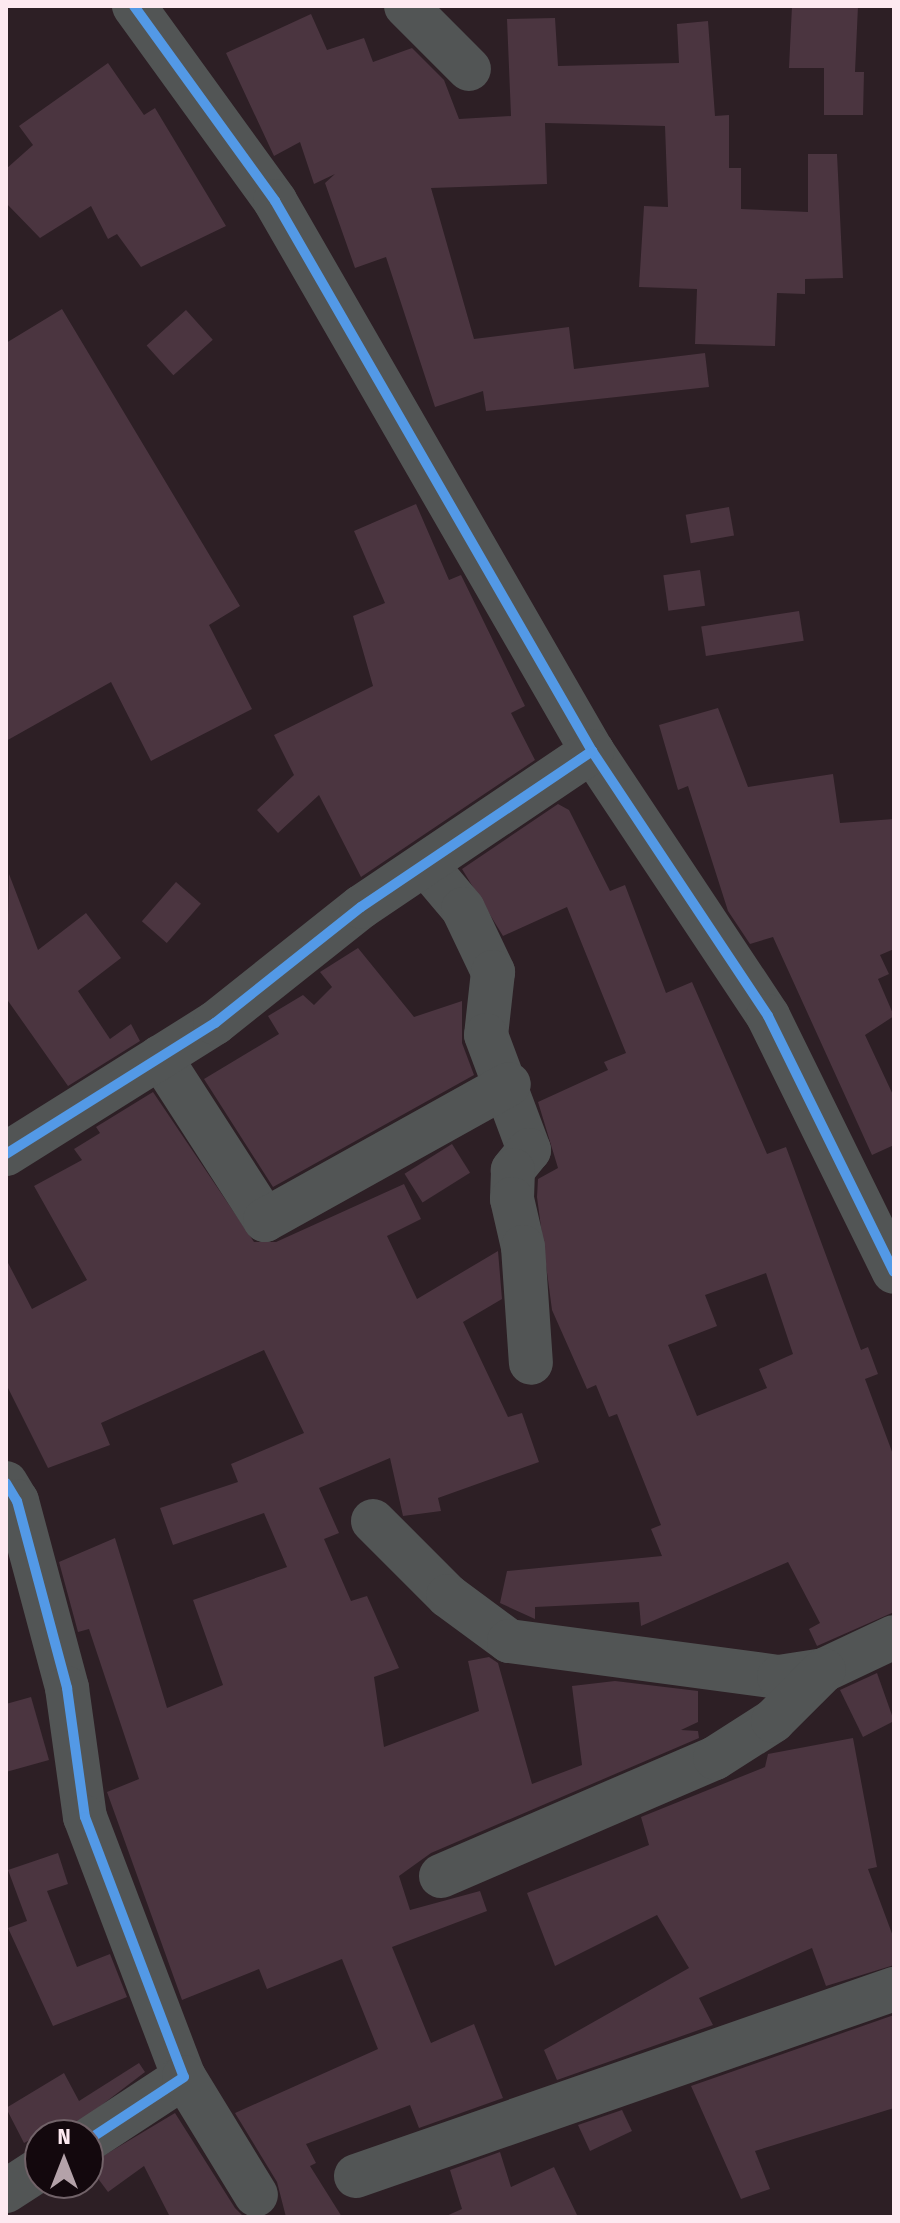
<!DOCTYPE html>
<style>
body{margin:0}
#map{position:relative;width:900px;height:2223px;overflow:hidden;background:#2d1f25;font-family:"Fira Sans Condensed",sans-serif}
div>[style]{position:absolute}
.building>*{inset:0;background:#4b3540;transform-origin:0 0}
.minor>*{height:44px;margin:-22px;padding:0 22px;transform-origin:22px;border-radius:22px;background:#525555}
.cycleway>*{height:10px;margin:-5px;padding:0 5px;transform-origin:5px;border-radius:5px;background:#5399e6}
span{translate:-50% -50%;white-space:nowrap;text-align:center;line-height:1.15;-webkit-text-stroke:8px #13080d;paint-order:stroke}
.frame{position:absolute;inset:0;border:8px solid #fde9f0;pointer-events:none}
.north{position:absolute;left:24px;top:2119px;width:80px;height:80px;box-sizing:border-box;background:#13080d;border:2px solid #716268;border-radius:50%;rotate:0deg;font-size:22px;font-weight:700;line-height:32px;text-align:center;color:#fde9f0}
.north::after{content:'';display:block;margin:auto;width:28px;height:36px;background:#b4a2a9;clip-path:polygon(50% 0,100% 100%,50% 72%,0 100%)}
</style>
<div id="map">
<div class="building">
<i style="clip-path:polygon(792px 6px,858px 6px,855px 72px,864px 72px,863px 115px,824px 115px,824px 68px,789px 68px)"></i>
<i style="clip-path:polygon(311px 14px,327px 50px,364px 38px,373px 62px,412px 48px,444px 80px,459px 119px,511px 116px,507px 19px,555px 18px,558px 66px,679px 63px,677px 24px,708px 21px,715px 116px,729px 115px,729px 168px,741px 168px,741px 209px,808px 212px,808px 154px,837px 154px,843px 278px,805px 279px,805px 294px,777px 293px,775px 346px,695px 344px,697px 289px,639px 287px,644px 206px,668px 207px,665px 126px,545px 123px,547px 184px,431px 188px,474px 339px,569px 327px,574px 369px,705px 353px,709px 387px,486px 411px,483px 391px,435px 407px,386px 257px,355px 268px,325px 183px,335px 174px,314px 184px,300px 142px,274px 156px,226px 53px)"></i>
<i style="clip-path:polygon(108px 63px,144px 115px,155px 108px,226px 226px,141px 267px,117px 234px,108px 239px,91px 206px,40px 238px,6px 203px,6px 169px,33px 145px,19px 126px)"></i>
<i style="clip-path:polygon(62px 309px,240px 606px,209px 625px,252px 709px,151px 761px,111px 682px,6px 741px,6px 343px)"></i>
<i style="left:186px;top:310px;width:40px;height:53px;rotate:48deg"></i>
<i style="clip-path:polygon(416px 504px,449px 580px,461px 575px,525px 706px,511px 713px,535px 760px,361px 877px,319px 795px,278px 833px,257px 810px,294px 775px,274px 735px,373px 686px,353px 616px,385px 603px,354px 531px)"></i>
<i style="left:729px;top:507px;width:29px;height:44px;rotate:80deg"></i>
<i style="left:700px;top:570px;width:36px;height:37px;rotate:82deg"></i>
<i style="left:799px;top:611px;width:30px;height:99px;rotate:81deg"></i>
<i style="clip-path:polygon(718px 708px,748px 787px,833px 774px,840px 823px,894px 819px,894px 949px,880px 955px,889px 974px,878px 979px,894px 1016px,865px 1035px,894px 1097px,894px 1145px,872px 1155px,773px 937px,750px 944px,728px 911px,688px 786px,678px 790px,659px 725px)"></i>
<i style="clip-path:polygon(evenodd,558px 804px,569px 810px,610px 891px,625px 885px,666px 993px,692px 982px,767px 1154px,786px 1147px,861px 1350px,868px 1347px,878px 1374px,865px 1379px,894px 1457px,894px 1612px,817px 1646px,809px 1629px,820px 1623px,788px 1562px,641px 1626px,639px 1602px,535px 1607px,535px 1619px,500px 1603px,507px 1571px,662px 1556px,651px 1529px,661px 1525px,617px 1414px,609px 1417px,596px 1385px,587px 1389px,552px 1310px,537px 1197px,538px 1179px,558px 1168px,538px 1102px,608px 1070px,604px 1062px,626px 1053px,567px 907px,503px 936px,462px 869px,558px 804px,766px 1273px,793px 1354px,759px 1369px,767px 1388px,697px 1416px,668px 1345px,717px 1326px,705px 1295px,766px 1273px)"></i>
<i style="clip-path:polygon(9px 874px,38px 950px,86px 913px,121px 958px,78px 991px,110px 1039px,131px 1024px,140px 1041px,68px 1086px,6px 998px)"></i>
<i style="left:176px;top:882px;width:33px;height:52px;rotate:41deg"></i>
<i style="clip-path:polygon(358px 948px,414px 1017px,462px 1001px,462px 1043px,474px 1075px,273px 1187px,204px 1079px,279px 1034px,268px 1016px,303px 995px,314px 1005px,332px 987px,320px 972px)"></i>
<i style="clip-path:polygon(153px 1092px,254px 1242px,276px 1242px,404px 1184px,421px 1219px,387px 1236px,417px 1299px,498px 1251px,502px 1299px,463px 1322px,508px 1417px,522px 1413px,539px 1462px,438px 1498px,441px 1511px,403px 1516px,390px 1458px,319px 1488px,339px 1533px,324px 1539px,351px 1601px,367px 1596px,399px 1668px,374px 1677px,384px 1747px,479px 1711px,468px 1661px,489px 1657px,498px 1663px,532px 1784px,582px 1765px,572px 1686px,615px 1681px,698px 1691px,698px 1722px,681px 1730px,698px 1731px,699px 1738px,431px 1853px,399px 1876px,410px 1910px,480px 1891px,487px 1911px,392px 1947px,431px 2043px,474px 2024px,503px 2098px,419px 2128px,410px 2105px,306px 2144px,316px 2163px,310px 2166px,342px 2217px,286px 2217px,277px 2182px,235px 2113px,378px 2049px,342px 1959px,267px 1989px,259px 1969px,182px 2000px,107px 1792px,139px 1779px,89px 1629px,78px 1632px,59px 1562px,115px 1538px,167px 1708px,223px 1685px,193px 1600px,287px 1567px,264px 1513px,173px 1545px,160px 1508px,238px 1482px,231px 1464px,304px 1433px,264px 1350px,101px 1423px,110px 1445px,48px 1468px,6px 1384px,6px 1259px,32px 1309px,87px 1280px,34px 1186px,82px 1160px,74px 1149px,100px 1133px,96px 1127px)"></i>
<i style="left:452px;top:1144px;width:34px;height:56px;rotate:58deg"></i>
<i style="clip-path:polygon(877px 1673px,894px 1721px,863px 1737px,840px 1690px)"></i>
<i style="clip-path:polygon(31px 1697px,49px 1760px,6px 1772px,6px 1704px)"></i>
<i style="clip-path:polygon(853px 1738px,877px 1867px,868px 1869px,894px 1939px,894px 1965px,826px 1986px,812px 1948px,699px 1998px,713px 2025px,557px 2080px,544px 2050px,689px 1968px,657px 1915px,555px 1966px,527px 1893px,649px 1845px,641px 1817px,765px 1767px,768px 1754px)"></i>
<i style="clip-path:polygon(58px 1853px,68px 1884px,47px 1891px,77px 1967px,110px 1954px,127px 1997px,53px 2026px,8px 1928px,27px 1921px,8px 1870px)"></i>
<i style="clip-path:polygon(894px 2015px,894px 2108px,755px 2151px,770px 2189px,741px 2199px,691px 2086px)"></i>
<i style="clip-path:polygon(139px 2063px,145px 2072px,65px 2133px,59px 2125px,24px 2143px,6px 2108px,64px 2073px,79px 2101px)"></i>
<i style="clip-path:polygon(622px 2110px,632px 2131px,590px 2151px,578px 2125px)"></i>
<i style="clip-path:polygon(175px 2113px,235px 2208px,242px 2215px,170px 2217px,144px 2166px,108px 2192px,88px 2165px)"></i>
<i style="clip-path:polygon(500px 2152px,511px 2187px,554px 2167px,578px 2217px,444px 2217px,462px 2209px,450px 2170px)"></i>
</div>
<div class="minor">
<i style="left:134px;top:6px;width:241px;rotate:54.1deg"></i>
<i style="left:275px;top:201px;width:635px;rotate:60.04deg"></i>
<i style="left:592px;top:751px;width:318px;rotate:56.4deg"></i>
<i style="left:768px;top:1016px;width:285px;rotate:63.8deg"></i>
<i style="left:406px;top:6px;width:89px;rotate:45deg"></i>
<i style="left:426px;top:865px;width:57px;rotate:49.9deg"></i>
<i style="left:463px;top:909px;width:70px;rotate:64.5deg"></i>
<i style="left:493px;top:972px;width:63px;rotate:96.3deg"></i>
<i style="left:486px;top:1035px;width:123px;rotate:69.5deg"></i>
<i style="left:529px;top:1150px;width:26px;rotate:129deg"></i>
<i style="left:513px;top:1170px;width:29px;rotate:92deg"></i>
<i style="left:512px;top:1199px;width:49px;rotate:77.1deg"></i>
<i style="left:523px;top:1247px;width:116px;rotate:86.1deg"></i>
<i style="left:160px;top:1057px;width:194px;rotate:57.2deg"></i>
<i style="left:265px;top:1220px;width:279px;rotate:-29.1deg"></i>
<i style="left:6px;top:1154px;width:247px;rotate:-32.1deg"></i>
<i style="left:215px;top:1023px;width:186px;rotate:-38.5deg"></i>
<i style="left:361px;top:907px;width:279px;rotate:-34deg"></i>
<i style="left:6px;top:1483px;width:21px;rotate:59deg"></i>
<i style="left:17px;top:1501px;width:194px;rotate:75deg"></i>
<i style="left:67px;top:1688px;width:130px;rotate:82.1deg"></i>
<i style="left:85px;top:1817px;width:278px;rotate:69.2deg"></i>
<i style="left:184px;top:2077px;width:115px;rotate:146.7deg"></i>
<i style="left:373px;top:1521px;width:106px;rotate:45deg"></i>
<i style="left:448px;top:1596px;width:76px;rotate:36.4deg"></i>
<i style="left:509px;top:1641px;width:272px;rotate:7.6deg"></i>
<i style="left:779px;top:1677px;width:46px;rotate:-8.8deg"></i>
<i style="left:824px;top:1670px;width:77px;rotate:-25.2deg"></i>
<i style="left:441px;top:1876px;width:298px;rotate:-23.3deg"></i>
<i style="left:715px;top:1758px;width:69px;rotate:-32.5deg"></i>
<i style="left:773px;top:1721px;width:72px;rotate:-45deg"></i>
<i style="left:184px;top:2077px;width:138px;rotate:58.6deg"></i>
<i style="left:356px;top:2176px;width:570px;rotate:-19.17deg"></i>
<i style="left:6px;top:2191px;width:40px;rotate:-32.9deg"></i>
</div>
<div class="cycleway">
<i style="left:134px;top:6px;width:241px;rotate:54.1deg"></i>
<i style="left:275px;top:201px;width:635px;rotate:60.04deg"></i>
<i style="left:592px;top:751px;width:318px;rotate:56.4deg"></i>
<i style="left:768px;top:1016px;width:285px;rotate:63.8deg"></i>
<i style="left:6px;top:1154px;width:247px;rotate:-32.1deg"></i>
<i style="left:215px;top:1023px;width:186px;rotate:-38.5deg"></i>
<i style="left:361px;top:907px;width:279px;rotate:-34deg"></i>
<i style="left:6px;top:1483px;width:21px;rotate:59deg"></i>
<i style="left:17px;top:1501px;width:194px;rotate:75deg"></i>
<i style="left:67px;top:1688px;width:130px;rotate:82.1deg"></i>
<i style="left:85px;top:1817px;width:278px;rotate:69.2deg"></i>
<i style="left:184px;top:2077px;width:115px;rotate:146.7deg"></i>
</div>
<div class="frame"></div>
<div class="north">N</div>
</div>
